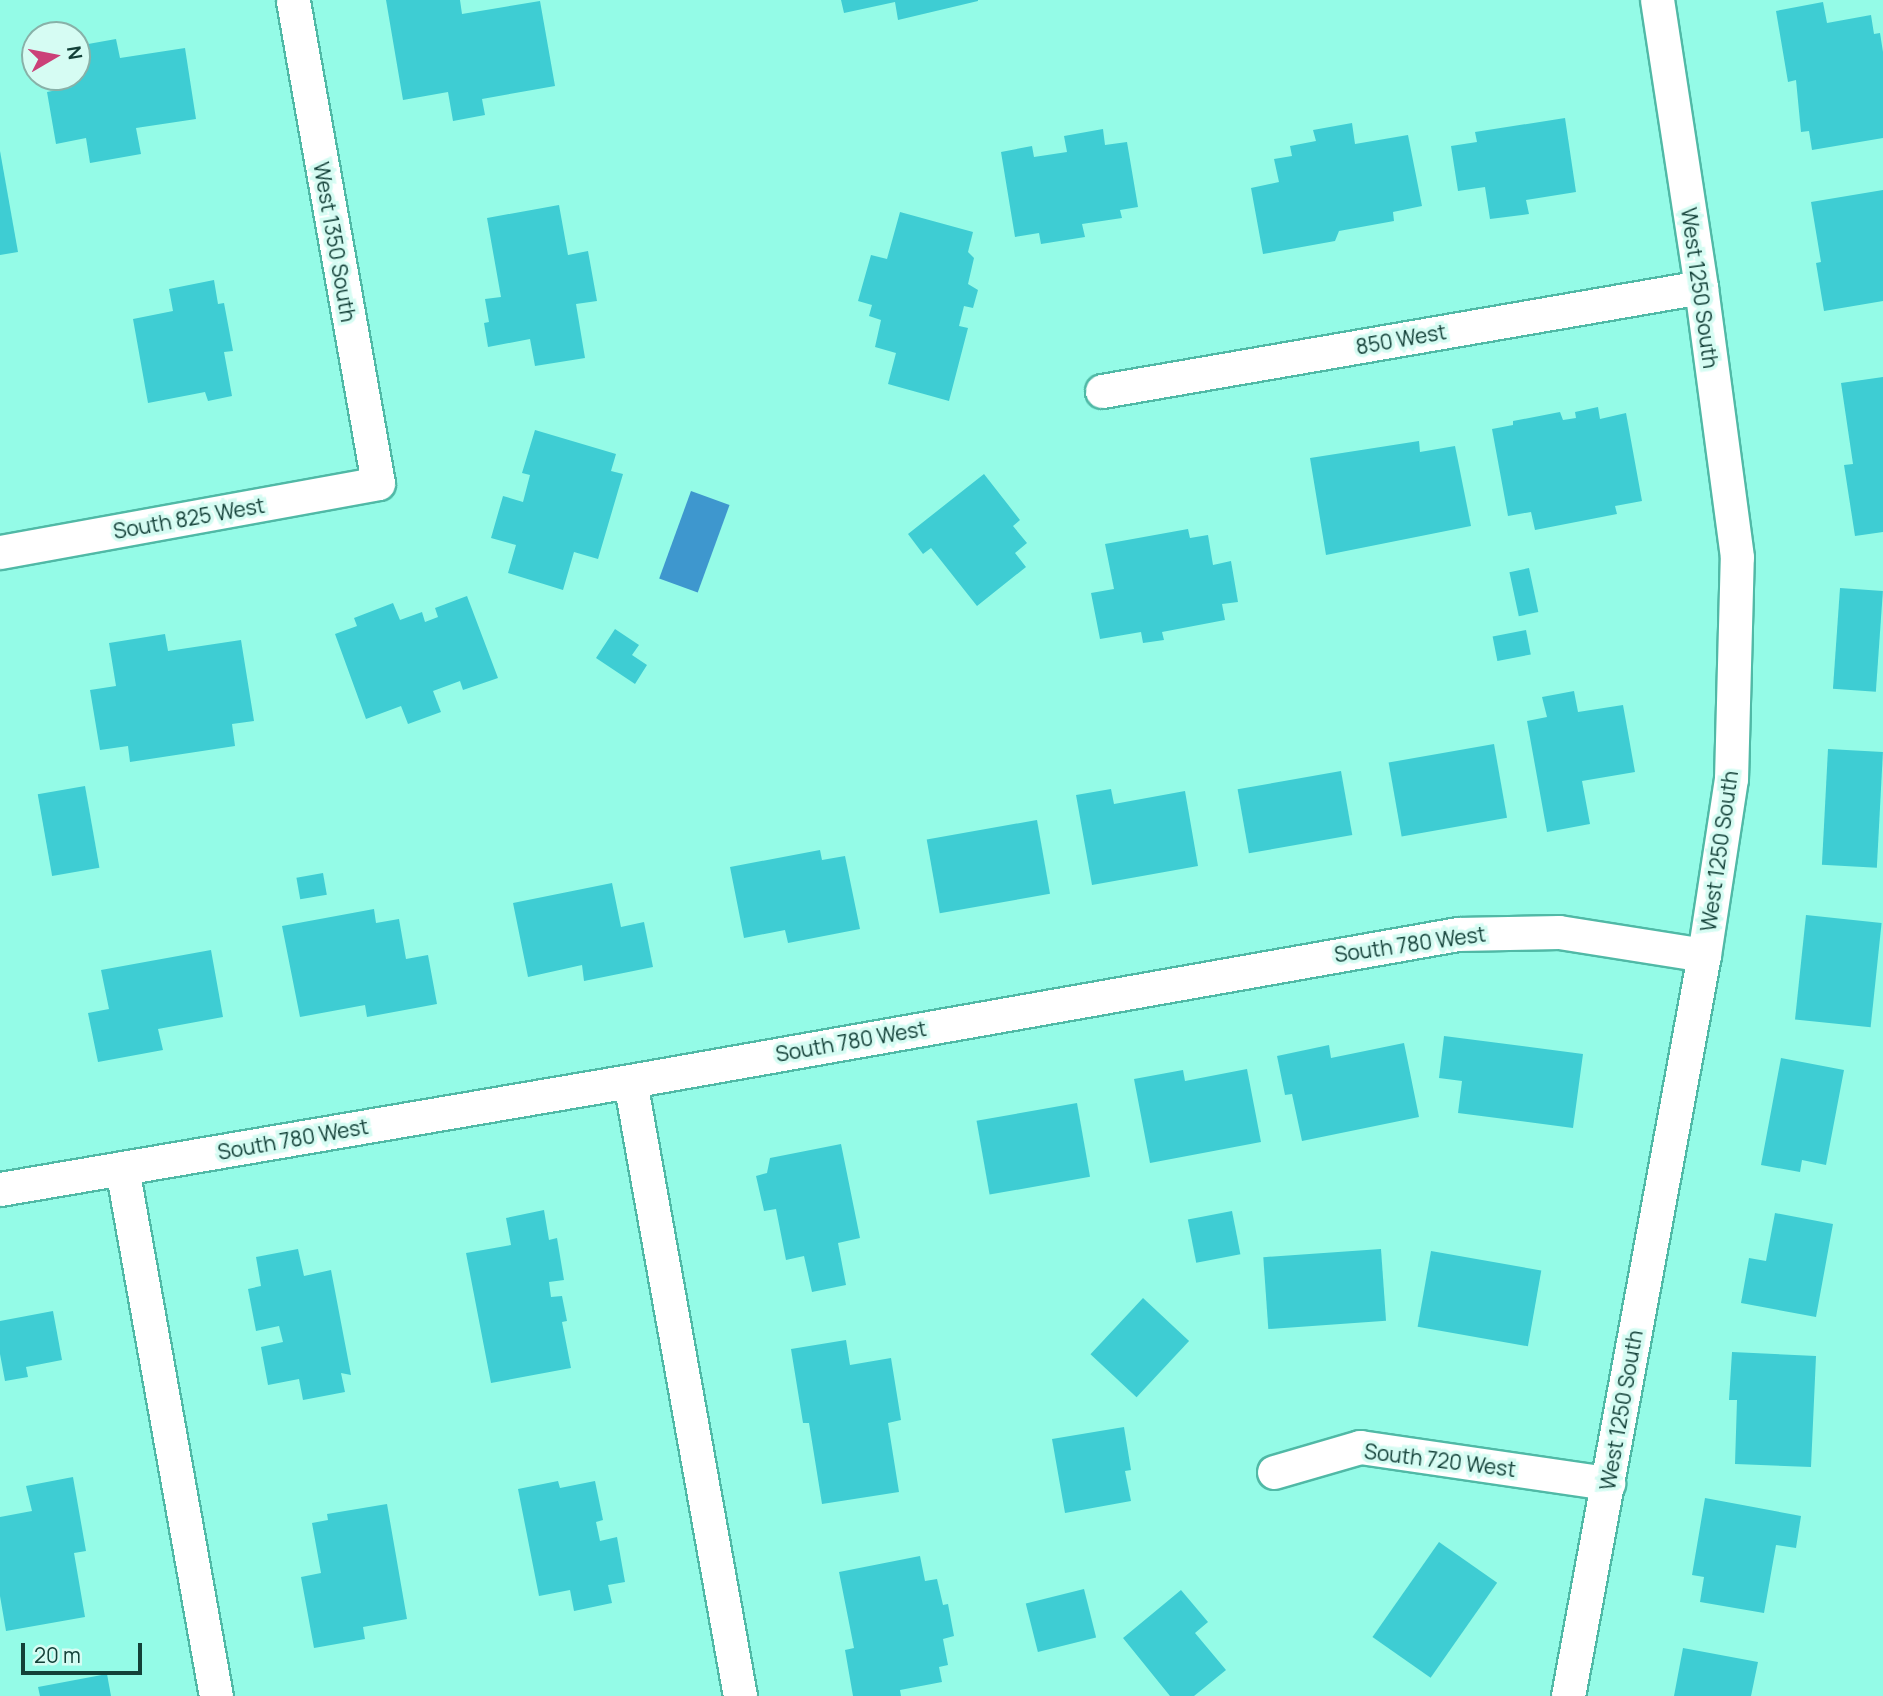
<!DOCTYPE html>
<style>
body{margin:0}
#map{position:relative;width:1883px;height:1696px;overflow:hidden;background:#94fbe7;font-family:Manrope,sans-serif}
div>[style]{position:absolute}
.water>*{inset:0;background:#3e97ce;transform-origin:0 0}
.building>*{inset:0;background:#3ecdd3;transform-origin:0 0}
.roads{filter:drop-shadow(2px 0 #50b9a6) drop-shadow(-2px 0 #50b9a6) drop-shadow(0 2px #50b9a6) drop-shadow(0 -2px #50b9a6)}
.minor>*{height:33px;margin:-16.5px;padding:0 16.5px;transform-origin:16.5px;border-radius:16.5px;background:#fff}
span{translate:-50% -50%;white-space:nowrap;text-align:center;line-height:1.15;-webkit-text-stroke:7px #d6fcf3;paint-order:stroke}
.street-label{font-size:21px;color:#134038}
.north{position:absolute;left:21px;top:21px;width:70px;height:70px;box-sizing:border-box;background:#d6fcf3;border:2px solid #88b1a8;border-radius:50%;rotate:80deg;font-size:19px;font-weight:700;line-height:28px;text-align:center;color:#134038}
.north::after{content:'';display:block;margin:auto;width:24px;height:32px;background:#cb4078;clip-path:polygon(50% 0,100% 100%,50% 72%,0 100%)}
.scale{position:absolute;left:21px;top:1643px;width:121px;height:32px;box-sizing:border-box;border:4px solid #134038;border-top:0;padding-left:9px;font-size:21px;line-height:24px;white-space:nowrap;color:#134038;-webkit-text-stroke:5px #d6fcf3;paint-order:stroke}
</style>
<div id="map">
<div class="water">
<i style="left:691px;top:491px;width:41px;height:93px;rotate:20deg"></i>
</div>
<div class="building">
<i style="clip-path:polygon(386px 0,460px 0,462px 14px,540px 1px,555px 86px,482px 99px,485px 115px,453px 121px,448px 92px,403px 100px)"></i>
<i style="clip-path:polygon(841px 0,978px 0,978px 1px,898px 20px,895px 2px,844px 13px)"></i>
<i style="clip-path:polygon(1823px 2px,1827px 23px,1871px 15px,1874px 34px,1880px 33px,1883px 52px,1883px 138px,1812px 150px,1809px 131px,1801px 132px,1796px 80px,1788px 82px,1776px 11px)"></i>
<i style="clip-path:polygon(116px 39px,120px 58px,185px 48px,196px 119px,136px 128px,141px 154px,90px 163px,86px 138px,56px 144px,47px 92px,72px 87px,70px 77px,77px 77px,77px 46px)"></i>
<i style="clip-path:polygon(1565px 118px,1576px 192px,1526px 200px,1529px 214px,1490px 219px,1485px 187px,1458px 191px,1451px 146px,1477px 142px,1475px 132px)"></i>
<i style="clip-path:polygon(1352px 123px,1355px 144px,1408px 135px,1422px 206px,1393px 212px,1394px 221px,1339px 231px,1335px 241px,1263px 254px,1251px 188px,1279px 182px,1274px 159px,1292px 156px,1290px 146px,1316px 141px,1313px 130px)"></i>
<i style="clip-path:polygon(1103px 129px,1105px 145px,1127px 142px,1138px 207px,1120px 210px,1122px 218px,1082px 224px,1085px 237px,1041px 244px,1039px 233px,1015px 237px,1001px 152px,1032px 146px,1034px 157px,1067px 152px,1064px 136px)"></i>
<i style="clip-path:polygon(0 151px,18px 252px,0 255px)"></i>
<i style="clip-path:polygon(1883px 190px,1883px 301px,1824px 311px,1816px 263px,1821px 262px,1811px 202px)"></i>
<i style="clip-path:polygon(559px 205px,568px 255px,588px 251px,597px 301px,576px 304px,585px 358px,535px 366px,530px 339px,488px 347px,484px 323px,489px 322px,485px 299px,501px 297px,487px 218px)"></i>
<i style="clip-path:polygon(900px 212px,973px 232px,968px 252px,974px 258px,968px 284px,978px 290px,973px 308px,964px 306px,959px 326px,968px 328px,949px 401px,888px 384px,896px 353px,875px 347px,881px 320px,869px 316px,872px 305px,858px 301px,871px 255px,887px 259px)"></i>
<i style="clip-path:polygon(214px 280px,218px 304px,224px 303px,233px 351px,224px 352px,232px 396px,208px 401px,205px 392px,148px 403px,133px 319px,173px 311px,169px 289px)"></i>
<i style="clip-path:polygon(1883px 377px,1883px 532px,1855px 536px,1844px 465px,1853px 464px,1841px 383px)"></i>
<i style="clip-path:polygon(1598px 407px,1600px 419px,1626px 413px,1642px 501px,1615px 506px,1617px 514px,1535px 530px,1531px 512px,1508px 516px,1492px 429px,1513px 425px,1513px 421px,1560px 412px,1563px 420px,1576px 418px,1575px 412px)"></i>
<i style="clip-path:polygon(535px 430px,616px 454px,611px 471px,623px 474px,598px 559px,574px 552px,563px 590px,508px 573px,516px 545px,491px 538px,503px 496px,523px 502px,530px 475px,522px 473px)"></i>
<i style="clip-path:polygon(1419px 441px,1420px 452px,1455px 446px,1471px 526px,1326px 555px,1310px 458px)"></i>
<i style="clip-path:polygon(984px 474px,1020px 520px,1013px 526px,1027px 543px,1015px 553px,1026px 567px,977px 606px,931px 548px,923px 554px,908px 534px)"></i>
<i style="clip-path:polygon(1188px 529px,1190px 538px,1208px 535px,1213px 565px,1231px 561px,1238px 602px,1222px 604px,1225px 620px,1162px 632px,1164px 640px,1143px 643px,1141px 632px,1100px 639px,1091px 593px,1114px 589px,1105px 544px)"></i>
<i style="left:1529px;top:568px;width:45px;height:20px;rotate:78deg"></i>
<i style="left:1840px;top:588px;width:43px;height:101px;rotate:4deg"></i>
<i style="clip-path:polygon(467px 596px,498px 678px,463px 690px,460px 681px,433px 691px,441px 712px,408px 724px,401px 706px,366px 719px,335px 634px,357px 626px,354px 618px,393px 603px,400px 620px,422px 612px,425px 622px,438px 617px,435px 608px)"></i>
<i style="clip-path:polygon(615px 629px,639px 645px,632px 655px,647px 665px,635px 684px,596px 658px)"></i>
<i style="left:1526px;top:630px;width:25px;height:34px;rotate:79deg"></i>
<i style="clip-path:polygon(165px 634px,168px 651px,241px 640px,254px 721px,232px 724px,235px 746px,130px 762px,128px 746px,100px 750px,90px 690px,116px 686px,109px 643px)"></i>
<i style="clip-path:polygon(1574px 691px,1578px 712px,1623px 705px,1635px 772px,1582px 781px,1590px 824px,1547px 832px,1527px 721px,1547px 717px,1542px 697px)"></i>
<i style="left:1494px;top:744px;width:75px;height:107px;rotate:80deg"></i>
<i style="left:1828px;top:749px;width:55px;height:116px;rotate:3deg"></i>
<i style="left:1341px;top:771px;width:65px;height:105px;rotate:80deg"></i>
<i style="left:85px;top:786px;width:83px;height:48px;rotate:80deg"></i>
<i style="clip-path:polygon(1111px 789px,1114px 804px,1185px 791px,1198px 866px,1092px 885px,1076px 795px)"></i>
<i style="left:1037px;top:820px;width:75px;height:112px;rotate:80deg"></i>
<i style="clip-path:polygon(820px 850px,822px 860px,845px 856px,860px 929px,788px 943px,785px 930px,744px 938px,730px 867px)"></i>
<i style="left:323px;top:873px;width:22px;height:27px;rotate:80deg"></i>
<i style="clip-path:polygon(612px 883px,621px 927px,644px 922px,653px 967px,584px 981px,582px 965px,528px 977px,513px 903px)"></i>
<i style="clip-path:polygon(374px 909px,376px 923px,399px 919px,406px 959px,428px 955px,437px 1004px,367px 1017px,365px 1005px,300px 1017px,282px 926px)"></i>
<i style="left:1806px;top:915px;width:76px;height:105px;rotate:6deg"></i>
<i style="clip-path:polygon(211px 950px,223px 1017px,158px 1029px,163px 1050px,98px 1062px,88px 1013px,109px 1009px,101px 970px)"></i>
<i style="clip-path:polygon(1444px 1036px,1583px 1054px,1573px 1128px,1458px 1113px,1462px 1081px,1439px 1078px)"></i>
<i style="clip-path:polygon(1404px 1043px,1419px 1117px,1302px 1141px,1292px 1094px,1285px 1095px,1277px 1056px,1329px 1045px,1331px 1058px)"></i>
<i style="clip-path:polygon(1781px 1058px,1844px 1070px,1826px 1165px,1802px 1160px,1800px 1172px,1761px 1165px)"></i>
<i style="clip-path:polygon(1247px 1069px,1261px 1142px,1150px 1163px,1134px 1079px,1183px 1070px,1185px 1081px)"></i>
<i style="left:1077px;top:1103px;width:75px;height:102px;rotate:80deg"></i>
<i style="clip-path:polygon(841px 1144px,860px 1238px,838px 1243px,846px 1285px,812px 1292px,804px 1256px,786px 1260px,776px 1209px,764px 1211px,756px 1176px,767px 1173px,770px 1158px)"></i>
<i style="clip-path:polygon(544px 1210px,549px 1240px,557px 1238px,564px 1280px,549px 1282px,551px 1297px,562px 1296px,567px 1321px,562px 1322px,571px 1368px,491px 1383px,466px 1253px,511px 1245px,506px 1218px)"></i>
<i style="left:1232px;top:1211px;width:44px;height:45px;rotate:79deg"></i>
<i style="clip-path:polygon(1775px 1213px,1833px 1224px,1816px 1317px,1741px 1303px,1749px 1258px,1766px 1261px)"></i>
<i style="clip-path:polygon(298px 1249px,304px 1276px,331px 1270px,351px 1375px,341px 1373px,345px 1392px,303px 1400px,299px 1379px,268px 1385px,261px 1347px,283px 1342px,279px 1326px,256px 1331px,248px 1289px,261px 1286px,256px 1257px)"></i>
<i style="left:1381px;top:1249px;width:72px;height:118px;rotate:86deg"></i>
<i style="left:1431px;top:1251px;width:112px;height:77px;rotate:10deg"></i>
<i style="left:1143px;top:1298px;width:63px;height:77px;rotate:43deg"></i>
<i style="clip-path:polygon(53px 1311px,62px 1360px,26px 1367px,28px 1377px,5px 1381px,0 1354px,0 1321px)"></i>
<i style="clip-path:polygon(846px 1340px,850px 1365px,891px 1358px,901px 1420px,888px 1423px,899px 1492px,822px 1504px,809px 1423px,803px 1423px,791px 1349px)"></i>
<i style="clip-path:polygon(1732px 1352px,1816px 1356px,1811px 1467px,1735px 1464px,1737px 1400px,1729px 1400px)"></i>
<i style="clip-path:polygon(1124px 1427px,1131px 1470px,1125px 1471px,1131px 1501px,1065px 1513px,1052px 1439px)"></i>
<i style="clip-path:polygon(73px 1477px,86px 1551px,74px 1553px,85px 1617px,6px 1631px,0 1596px,0 1517px,32px 1511px,26px 1486px)"></i>
<i style="clip-path:polygon(558px 1481px,560px 1488px,595px 1481px,603px 1520px,596px 1522px,600px 1541px,617px 1537px,625px 1582px,608px 1585px,612px 1603px,574px 1611px,570px 1590px,539px 1596px,518px 1489px)"></i>
<i style="clip-path:polygon(1705px 1498px,1801px 1516px,1796px 1548px,1776px 1545px,1764px 1613px,1700px 1602px,1704px 1577px,1692px 1575px)"></i>
<i style="clip-path:polygon(387px 1504px,407px 1619px,363px 1627px,365px 1639px,314px 1648px,301px 1577px,321px 1573px,312px 1523px,328px 1520px,327px 1514px)"></i>
<i style="left:1439px;top:1542px;width:71px;height:116px;rotate:35deg"></i>
<i style="clip-path:polygon(920px 1556px,925px 1581px,937px 1579px,943px 1605px,948px 1604px,954px 1636px,943px 1639px,948px 1665px,939px 1667px,942px 1682px,900px 1690px,901px 1696px,853px 1696px,845px 1650px,854px 1648px,839px 1572px)"></i>
<i style="left:1084px;top:1589px;width:50px;height:60px;rotate:76deg"></i>
<i style="clip-path:polygon(1181px 1590px,1208px 1622px,1195px 1633px,1226px 1670px,1194px 1696px,1170px 1696px,1123px 1638px)"></i>
<i style="clip-path:polygon(1683px 1648px,1758px 1662px,1751px 1696px,1674px 1696px)"></i>
<i style="clip-path:polygon(107px 1674px,111px 1696px,40px 1696px,38px 1687px)"></i>
</div>
<div class="roads">
<div class="minor">
<i style="left:1102px;top:391px;width:608px;rotate:-9.85deg"></i>
<i style="left:0;top:552px;width:384px;rotate:-10.3deg"></i>
<i style="left:378px;top:483px;width:490px;rotate:-100deg"></i>
<i style="left:630px;top:1081px;width:625px;rotate:79.86deg"></i>
<i style="left:122px;top:1168px;width:536px;rotate:79.91deg"></i>
<i style="left:0;top:1189px;width:639px;rotate:-9.73deg"></i>
<i style="left:630px;top:1081px;width:841px;rotate:-10.07deg"></i>
<i style="left:1458px;top:934px;width:101px;rotate:-1.1deg"></i>
<i style="left:1559px;top:932px;width:147px;rotate:9deg"></i>
<i style="left:1274px;top:1472px;width:90px;rotate:-16.2deg"></i>
<i style="left:1360px;top:1447px;width:251px;rotate:8.3deg"></i>
<i style="left:1568px;top:1696px;width:753px;rotate:-79.6deg"></i>
<i style="left:1704px;top:955px;width:178px;rotate:-81.3deg"></i>
<i style="left:1731px;top:779px;width:222px;rotate:-88.5deg"></i>
<i style="left:1737px;top:557px;width:272px;rotate:-97.6deg"></i>
<i style="left:1701px;top:287px;width:290px;rotate:-98.7deg"></i>
</div>
</div>
<div class="street-label">
<span style="left:335px;top:242px;rotate:80deg">West 1350 South</span>
<span style="left:1700px;top:288px;rotate:82deg">West 1250 South</span>
<span style="left:1401px;top:339px;rotate:-10deg">850 West</span>
<span style="left:189px;top:518px;rotate:-10deg">South 825 West</span>
<span style="left:1719px;top:851px;rotate:-82deg">West 1250 South</span>
<span style="left:1410px;top:944px;rotate:-8deg">South 780 West</span>
<span style="left:851px;top:1041px;rotate:-10deg">South 780 West</span>
<span style="left:293px;top:1139px;rotate:-10deg">South 780 West</span>
<span style="left:1621px;top:1410px;rotate:-80deg">West 1250 South</span>
<span style="left:1440px;top:1460px;rotate:7deg">South 720 West</span>
</div>
<div class="north">N</div>
<div class="scale">20 m</div>
</div>
